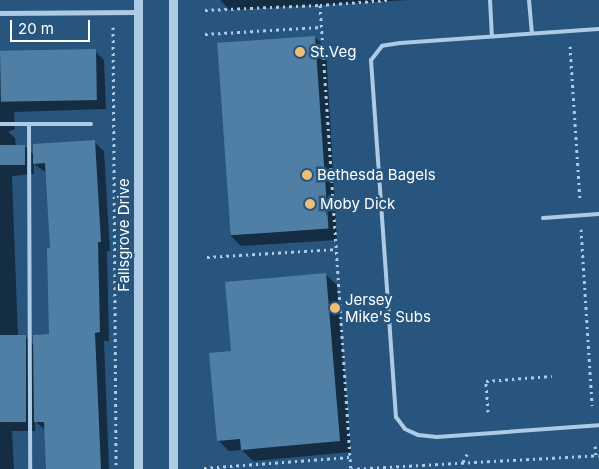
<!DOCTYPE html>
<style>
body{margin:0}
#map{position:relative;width:599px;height:469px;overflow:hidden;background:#27557e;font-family:Inter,sans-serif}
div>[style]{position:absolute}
.shadow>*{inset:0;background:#0007}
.building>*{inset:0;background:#507fa6;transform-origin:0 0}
.path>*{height:3px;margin-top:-1.5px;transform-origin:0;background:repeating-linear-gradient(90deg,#adcbe5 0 2.5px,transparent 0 6.5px)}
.service>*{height:4px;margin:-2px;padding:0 2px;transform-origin:2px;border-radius:2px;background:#adcbe5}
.minor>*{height:5px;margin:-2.5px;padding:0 2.5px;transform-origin:2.5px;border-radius:2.5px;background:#adcbe5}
.tertiary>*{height:9px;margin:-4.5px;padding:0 4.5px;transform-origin:4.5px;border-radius:4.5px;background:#adcbe5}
.dots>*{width:14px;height:14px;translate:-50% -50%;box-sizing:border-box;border:2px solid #27557e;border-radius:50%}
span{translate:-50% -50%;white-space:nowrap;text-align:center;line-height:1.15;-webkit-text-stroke:5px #27557e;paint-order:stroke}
.poi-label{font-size:15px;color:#fff}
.left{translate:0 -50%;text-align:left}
.street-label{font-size:15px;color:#fff}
.scale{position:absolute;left:10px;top:20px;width:80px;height:22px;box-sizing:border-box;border:2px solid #fff;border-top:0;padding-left:6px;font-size:15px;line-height:18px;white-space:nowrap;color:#fff;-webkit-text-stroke:4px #27557e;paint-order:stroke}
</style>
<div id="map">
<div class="shadow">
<i style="clip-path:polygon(220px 0,409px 0,230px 10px)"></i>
<i style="clip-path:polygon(315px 37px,326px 48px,337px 240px,241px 246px,230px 235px)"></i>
<i style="clip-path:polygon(evenodd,95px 51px,104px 60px,106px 109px,14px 112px,15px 129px,8px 132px,15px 138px,16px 147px,25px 146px,34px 155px,94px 142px,104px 151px,110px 251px,107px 251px,109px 341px,104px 341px,109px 469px,48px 469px,46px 431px,35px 421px,35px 431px,12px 431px,14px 469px,0 469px,0 54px,95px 51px,34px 164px,47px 173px,52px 250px,50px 335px,35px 346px,25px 336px,18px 337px,12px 176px,34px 174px,34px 164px)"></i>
<i style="clip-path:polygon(325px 274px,337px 285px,351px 452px,253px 461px,242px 450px,229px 451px,218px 440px,232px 352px)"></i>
</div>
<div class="building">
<i style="left:315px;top:36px;width:193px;height:98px;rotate:86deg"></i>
<i style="left:96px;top:49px;width:51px;height:96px;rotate:89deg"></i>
<i style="clip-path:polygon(95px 140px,101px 242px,98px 242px,100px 332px,95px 333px,101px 469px,46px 469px,44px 422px,34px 422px,33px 335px,49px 334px,47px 248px,50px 248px,45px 163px,33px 164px,33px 144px)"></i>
<i style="left:25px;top:145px;width:20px;height:25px;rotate:90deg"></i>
<i style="clip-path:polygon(326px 273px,340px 441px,241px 450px,240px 439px,217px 441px,209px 353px,231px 351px,225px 282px)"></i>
<i style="left:26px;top:335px;width:87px;height:26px;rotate:90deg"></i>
</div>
<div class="path">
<i style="left:387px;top:0;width:67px;rotate:175.7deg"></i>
<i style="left:320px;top:5px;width:465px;rotate:86.2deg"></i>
<i style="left:351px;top:469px;width:248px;rotate:-3.2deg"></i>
<i style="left:205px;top:10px;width:115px;rotate:-2.5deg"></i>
<i style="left:113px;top:27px;width:442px;rotate:89.6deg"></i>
<i style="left:205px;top:34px;width:116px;rotate:-3.5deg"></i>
<i style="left:570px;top:46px;width:154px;rotate:86.3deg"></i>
<i style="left:581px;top:229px;width:177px;rotate:86.4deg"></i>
<i style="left:207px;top:257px;width:129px;rotate:-3.5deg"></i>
<i style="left:488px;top:412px;width:31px;rotate:-94deg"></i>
<i style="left:486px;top:381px;width:66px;rotate:-4.3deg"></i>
<i style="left:595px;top:446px;width:9px;rotate:84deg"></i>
<i style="left:463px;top:462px;width:11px;rotate:-63deg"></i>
<i style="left:204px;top:468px;width:146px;rotate:-4.3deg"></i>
</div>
<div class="service">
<i style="left:490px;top:0;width:34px;rotate:87deg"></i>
<i style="left:529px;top:0;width:32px;rotate:85deg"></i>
<i style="left:599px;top:29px;width:199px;rotate:176deg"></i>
<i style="left:400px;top:43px;width:18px;rotate:171deg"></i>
<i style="left:382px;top:46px;width:18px;rotate:128deg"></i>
<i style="left:371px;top:60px;width:358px;rotate:86deg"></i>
<i style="left:396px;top:417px;width:15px;rotate:53deg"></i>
<i style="left:405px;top:429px;width:14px;rotate:25deg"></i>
<i style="left:418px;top:435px;width:19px;rotate:6deg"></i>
<i style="left:437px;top:437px;width:162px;rotate:-4.2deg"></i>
<i style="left:0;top:124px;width:91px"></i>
<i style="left:29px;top:125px;width:344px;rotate:89.8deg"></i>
<i style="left:543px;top:218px;width:56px;rotate:-4.1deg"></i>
</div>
<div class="minor">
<i style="left:0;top:13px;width:138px;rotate:-0.4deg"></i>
</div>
<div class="tertiary">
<i style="left:138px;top:0;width:469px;rotate:90deg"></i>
<i style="left:173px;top:0;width:469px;rotate:90deg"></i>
</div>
<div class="dots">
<i style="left:300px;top:52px;background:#edbe73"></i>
<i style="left:307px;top:175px;background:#edbe73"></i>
<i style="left:310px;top:204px;background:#edbe73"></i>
<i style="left:335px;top:308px;background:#edbe73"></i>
</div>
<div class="poi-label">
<span class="left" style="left:310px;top:52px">St.Veg</span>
<span class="left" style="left:317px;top:175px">Bethesda Bagels</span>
<span class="left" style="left:320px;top:204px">Moby Dick</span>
<span class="left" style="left:345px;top:308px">Jersey<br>Mike's Subs</span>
</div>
<div class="street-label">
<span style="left:124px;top:235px;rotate:-90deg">Fallsgrove Drive</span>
</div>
<div class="scale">20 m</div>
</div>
